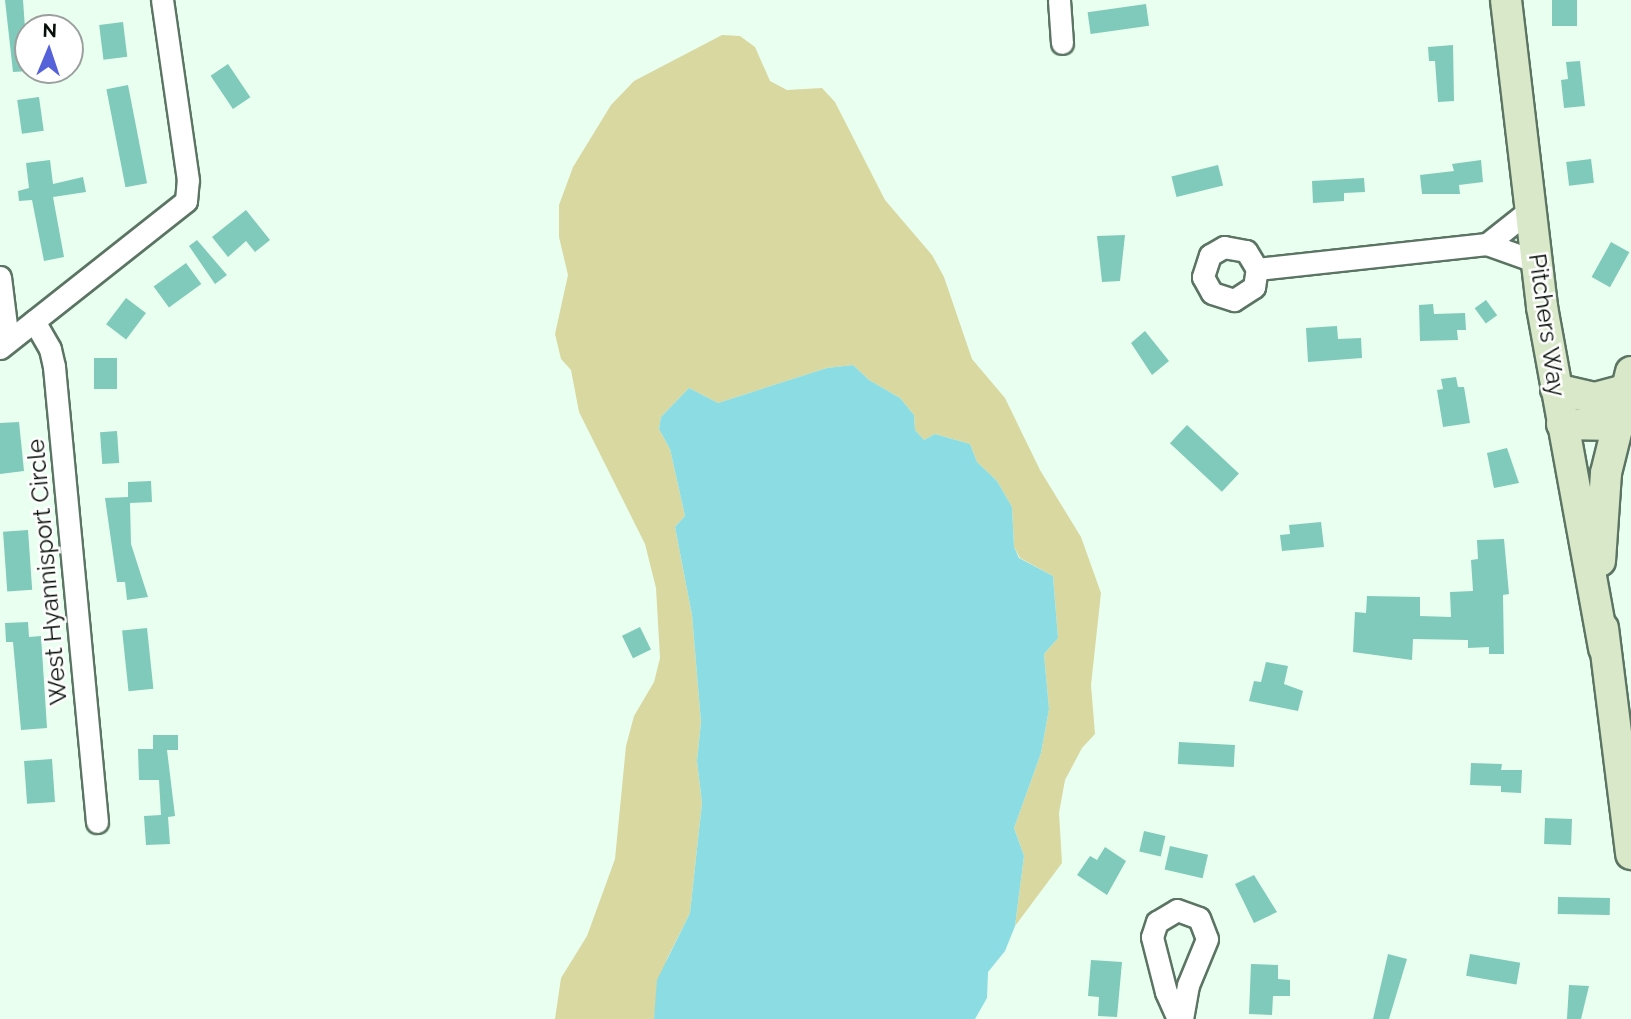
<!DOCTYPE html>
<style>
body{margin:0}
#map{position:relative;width:1631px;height:1019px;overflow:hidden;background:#e9ffef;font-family:Raleway,sans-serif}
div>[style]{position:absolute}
.green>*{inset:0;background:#d9d8a1}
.water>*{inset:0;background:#8bdce3}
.building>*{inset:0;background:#7fcaba;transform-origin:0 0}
.roads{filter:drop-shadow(2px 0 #5b7463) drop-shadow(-2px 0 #5b7463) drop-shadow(0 2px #5b7463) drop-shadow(0 -2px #5b7463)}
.street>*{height:21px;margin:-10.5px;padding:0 10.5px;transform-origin:10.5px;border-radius:10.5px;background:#fff}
.secondary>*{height:30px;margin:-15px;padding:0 15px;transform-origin:15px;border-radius:15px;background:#d9e8c8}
span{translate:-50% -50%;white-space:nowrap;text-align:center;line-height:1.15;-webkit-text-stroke:5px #fff;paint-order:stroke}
.street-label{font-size:24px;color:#060f09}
.north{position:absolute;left:14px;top:14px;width:70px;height:70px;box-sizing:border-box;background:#fff;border:2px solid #9b9f9d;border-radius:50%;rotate:2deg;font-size:19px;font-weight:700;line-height:28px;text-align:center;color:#060f09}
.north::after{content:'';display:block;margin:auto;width:24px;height:32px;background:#5662d9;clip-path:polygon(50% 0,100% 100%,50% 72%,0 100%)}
</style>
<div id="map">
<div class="green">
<i style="clip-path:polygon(722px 35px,740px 36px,755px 47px,770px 81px,787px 90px,822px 88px,835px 102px,885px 200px,932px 255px,944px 277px,972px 359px,1005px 398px,1040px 470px,1081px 537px,1101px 593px,1091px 685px,1095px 734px,1082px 748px,1065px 780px,1059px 813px,1062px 863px,1015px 926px,1024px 856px,1014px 828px,1041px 753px,1049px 709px,1044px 654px,1058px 638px,1053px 576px,1020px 558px,1014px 547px,1012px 507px,997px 481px,977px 462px,970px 444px,935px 434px,924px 440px,915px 430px,914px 415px,900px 398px,869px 380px,853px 365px,827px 368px,718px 403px,689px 388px,661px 417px,659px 429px,670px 449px,685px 516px,675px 527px,692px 615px,701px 722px,697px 761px,702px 803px,690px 913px,667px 959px,654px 1019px,555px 1019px,561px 978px,587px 936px,615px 859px,626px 746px,634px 716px,654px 682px,660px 658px,656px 588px,645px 544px,579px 412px,571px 370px,561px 359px,555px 334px,568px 275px,559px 237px,559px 205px,573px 167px,611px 105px,634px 81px)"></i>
</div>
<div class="water">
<i style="clip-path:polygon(853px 365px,869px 380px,900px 398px,914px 415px,915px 430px,924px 440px,935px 434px,970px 444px,977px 462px,997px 481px,1012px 507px,1014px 547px,1019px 558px,1053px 576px,1058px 638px,1044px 654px,1049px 709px,1041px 753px,1014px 828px,1024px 856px,1015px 926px,1005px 951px,988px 972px,987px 998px,975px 1019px,654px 1019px,657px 980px,690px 913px,702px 803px,697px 761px,701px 722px,692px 615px,675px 527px,685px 516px,670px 449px,659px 429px,661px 417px,689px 388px,718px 403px,827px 368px)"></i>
</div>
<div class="building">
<i style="clip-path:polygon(5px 0,23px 0,28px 71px,13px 72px)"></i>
<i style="left:1552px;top:0;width:25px;height:26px"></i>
<i style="left:1146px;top:4px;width:22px;height:59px;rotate:82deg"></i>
<i style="left:123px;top:22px;width:35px;height:24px;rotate:83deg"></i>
<i style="clip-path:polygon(1453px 45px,1454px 101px,1438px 102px,1435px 61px,1429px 61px,1428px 47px)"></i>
<i style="clip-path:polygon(1580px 61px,1585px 106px,1564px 108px,1561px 80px,1568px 79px,1566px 62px)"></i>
<i style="left:228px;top:64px;width:40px;height:21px;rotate:56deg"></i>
<i style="left:128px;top:85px;width:100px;height:22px;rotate:79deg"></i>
<i style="left:39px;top:97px;width:34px;height:22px;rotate:82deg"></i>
<i style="left:1591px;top:159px;width:24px;height:25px;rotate:83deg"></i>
<i style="clip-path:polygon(50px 160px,53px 184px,83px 177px,86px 192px,53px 197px,64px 257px,44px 261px,32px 200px,19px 201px,18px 191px,29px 188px,26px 163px)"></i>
<i style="clip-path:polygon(1481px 160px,1483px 182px,1459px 185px,1460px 194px,1422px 194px,1420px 175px,1454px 171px,1452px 164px)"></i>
<i style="left:1218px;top:165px;width:21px;height:48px;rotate:76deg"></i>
<i style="clip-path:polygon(1364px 178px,1365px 192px,1344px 193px,1344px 201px,1313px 203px,1312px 181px)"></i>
<i style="clip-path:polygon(246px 210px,270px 240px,255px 252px,246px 241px,228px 257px,212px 237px)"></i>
<i style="clip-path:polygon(1125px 235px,1120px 281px,1102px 282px,1097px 236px)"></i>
<i style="clip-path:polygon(197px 240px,227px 275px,215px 284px,189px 246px)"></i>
<i style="left:1611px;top:242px;width:21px;height:40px;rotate:29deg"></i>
<i style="left:186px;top:263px;width:26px;height:40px;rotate:54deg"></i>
<i style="left:126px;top:298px;width:25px;height:33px;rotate:37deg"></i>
<i style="left:1486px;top:300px;width:19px;height:14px;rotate:54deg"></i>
<i style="clip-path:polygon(1433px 304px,1434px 314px,1465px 313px,1466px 330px,1457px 330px,1458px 340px,1420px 341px,1419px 305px)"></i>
<i style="clip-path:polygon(1337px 326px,1338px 339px,1361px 338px,1362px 358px,1308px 362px,1306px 328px)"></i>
<i style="clip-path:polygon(1145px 331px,1169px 361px,1152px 375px,1131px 343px)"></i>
<i style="left:94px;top:358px;width:23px;height:31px"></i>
<i style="clip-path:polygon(1456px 377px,1458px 387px,1464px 387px,1470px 423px,1443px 427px,1437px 390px,1443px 389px,1441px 379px)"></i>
<i style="clip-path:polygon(19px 422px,24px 471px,0 474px,0 423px)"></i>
<i style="left:1187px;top:425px;width:71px;height:25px;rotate:43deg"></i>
<i style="left:117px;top:431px;width:32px;height:17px;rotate:86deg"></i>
<i style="clip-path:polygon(1507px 448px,1519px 483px,1494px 488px,1487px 453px)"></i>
<i style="clip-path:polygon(151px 481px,152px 502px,130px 503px,131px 544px,148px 597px,127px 600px,125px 582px,117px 582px,105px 498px,128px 497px,128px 482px)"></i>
<i style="clip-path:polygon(1321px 522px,1324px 547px,1282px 551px,1280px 535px,1290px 534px,1289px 525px)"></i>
<i style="left:28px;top:530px;width:60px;height:25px;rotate:86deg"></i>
<i style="clip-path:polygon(1504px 539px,1509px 594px,1503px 595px,1504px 654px,1489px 654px,1489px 647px,1468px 648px,1468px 640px,1413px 639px,1412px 660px,1353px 652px,1355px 612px,1366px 613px,1367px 596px,1420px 597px,1420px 616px,1451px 617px,1450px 592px,1473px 591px,1471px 560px,1478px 559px,1477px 540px)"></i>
<i style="clip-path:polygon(28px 622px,29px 637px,41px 636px,47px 728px,21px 730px,13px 642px,6px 642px,5px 623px)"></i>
<i style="left:640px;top:627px;width:25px;height:20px;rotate:64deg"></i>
<i style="left:147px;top:628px;width:61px;height:25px;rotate:84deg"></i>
<i style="clip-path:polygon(1266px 662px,1288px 666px,1284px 684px,1303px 691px,1298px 711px,1249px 701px,1254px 681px,1261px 682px)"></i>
<i style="clip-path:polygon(153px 735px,178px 735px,178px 750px,167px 750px,175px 816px,168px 817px,170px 844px,146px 845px,144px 816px,161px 815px,159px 780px,139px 780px,138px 749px,153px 749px)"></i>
<i style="left:1179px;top:742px;width:56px;height:22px;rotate:3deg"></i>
<i style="left:52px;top:759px;width:43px;height:28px;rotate:86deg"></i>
<i style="clip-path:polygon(1471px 763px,1502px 764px,1501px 770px,1522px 770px,1521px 793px,1501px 792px,1501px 786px,1470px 785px)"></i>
<i style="left:1545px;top:818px;width:27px;height:26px;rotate:2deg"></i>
<i style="left:1144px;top:831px;width:22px;height:21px;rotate:13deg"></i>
<i style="left:1170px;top:846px;width:39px;height:24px;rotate:13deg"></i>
<i style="clip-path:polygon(1105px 847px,1126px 861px,1107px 895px,1077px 875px,1090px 856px,1097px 860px)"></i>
<i style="clip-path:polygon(1254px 875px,1277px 912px,1254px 923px,1235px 884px)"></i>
<i style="left:1558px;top:897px;width:52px;height:17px;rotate:1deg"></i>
<i style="clip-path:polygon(1388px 954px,1407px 959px,1389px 1019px,1373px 1019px)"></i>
<i style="left:1470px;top:954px;width:51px;height:22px;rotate:10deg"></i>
<i style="clip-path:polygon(1091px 960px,1122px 962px,1117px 1017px,1098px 1016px,1099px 997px,1088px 996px)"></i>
<i style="clip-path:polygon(1251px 964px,1278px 965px,1278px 979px,1290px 980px,1290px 996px,1273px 996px,1272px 1015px,1249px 1014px)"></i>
<i style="clip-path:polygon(1569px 985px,1589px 986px,1581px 1019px,1567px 1019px)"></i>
</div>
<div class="roads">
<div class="street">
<i style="left:1059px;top:0;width:43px;rotate:86deg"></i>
<i style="left:1487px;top:244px;width:56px;rotate:-38.5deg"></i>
<i style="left:1257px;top:269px;width:21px;rotate:-121deg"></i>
<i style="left:1246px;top:251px;width:22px;rotate:-170deg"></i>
<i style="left:1224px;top:247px;width:16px;rotate:150deg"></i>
<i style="left:1210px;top:255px;width:23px;rotate:108deg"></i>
<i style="left:1203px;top:277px;width:18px;rotate:61deg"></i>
<i style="left:1212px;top:293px;width:23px;rotate:18deg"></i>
<i style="left:1234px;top:300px;width:24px;rotate:-33deg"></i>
<i style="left:1254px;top:287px;width:18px;rotate:-81deg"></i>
<i style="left:1257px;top:269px;width:231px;rotate:-6.2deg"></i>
<i style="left:1487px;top:244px;width:53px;rotate:19.8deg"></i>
<i style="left:0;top:277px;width:64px;rotate:82.9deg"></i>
<i style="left:34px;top:321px;width:32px;rotate:60deg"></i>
<i style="left:50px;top:349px;width:18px;rotate:77deg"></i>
<i style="left:54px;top:367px;width:457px;rotate:84.6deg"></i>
<i style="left:0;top:348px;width:237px;rotate:-38.3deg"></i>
<i style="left:186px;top:201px;width:21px;rotate:-85deg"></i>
<i style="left:188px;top:180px;width:182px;rotate:-98.2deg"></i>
<i style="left:1178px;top:1019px;width:30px;rotate:-114deg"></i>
<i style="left:1166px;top:992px;width:57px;rotate:-104.3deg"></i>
<i style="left:1152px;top:937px;width:16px;rotate:-72deg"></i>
<i style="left:1157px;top:922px;width:23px;rotate:-31deg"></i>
<i style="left:1177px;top:910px;width:23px;rotate:20deg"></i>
<i style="left:1199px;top:918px;width:22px;rotate:69deg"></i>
<i style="left:1207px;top:939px;width:50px;rotate:112.4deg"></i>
<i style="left:1188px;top:985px;width:35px;rotate:100deg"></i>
</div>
<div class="secondary">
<i style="left:1506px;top:0;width:309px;rotate:83.3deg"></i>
<i style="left:1542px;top:307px;width:347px;rotate:79.7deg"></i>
<i style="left:1556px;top:389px;width:40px;rotate:13deg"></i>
<i style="left:1595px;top:398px;width:31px;rotate:-15deg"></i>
<i style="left:1562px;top:424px;width:54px;rotate:1.1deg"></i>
<i style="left:1600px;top:561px;width:88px;rotate:-86.1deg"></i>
<i style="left:1606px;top:473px;width:104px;rotate:-76.1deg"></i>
<i style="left:1603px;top:628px;width:228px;rotate:82.9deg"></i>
</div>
</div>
<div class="street-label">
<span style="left:1547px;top:325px;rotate:82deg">Pitchers Way</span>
<span style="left:47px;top:572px;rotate:-95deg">West Hyannisport Circle</span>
</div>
<div class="north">N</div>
</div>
